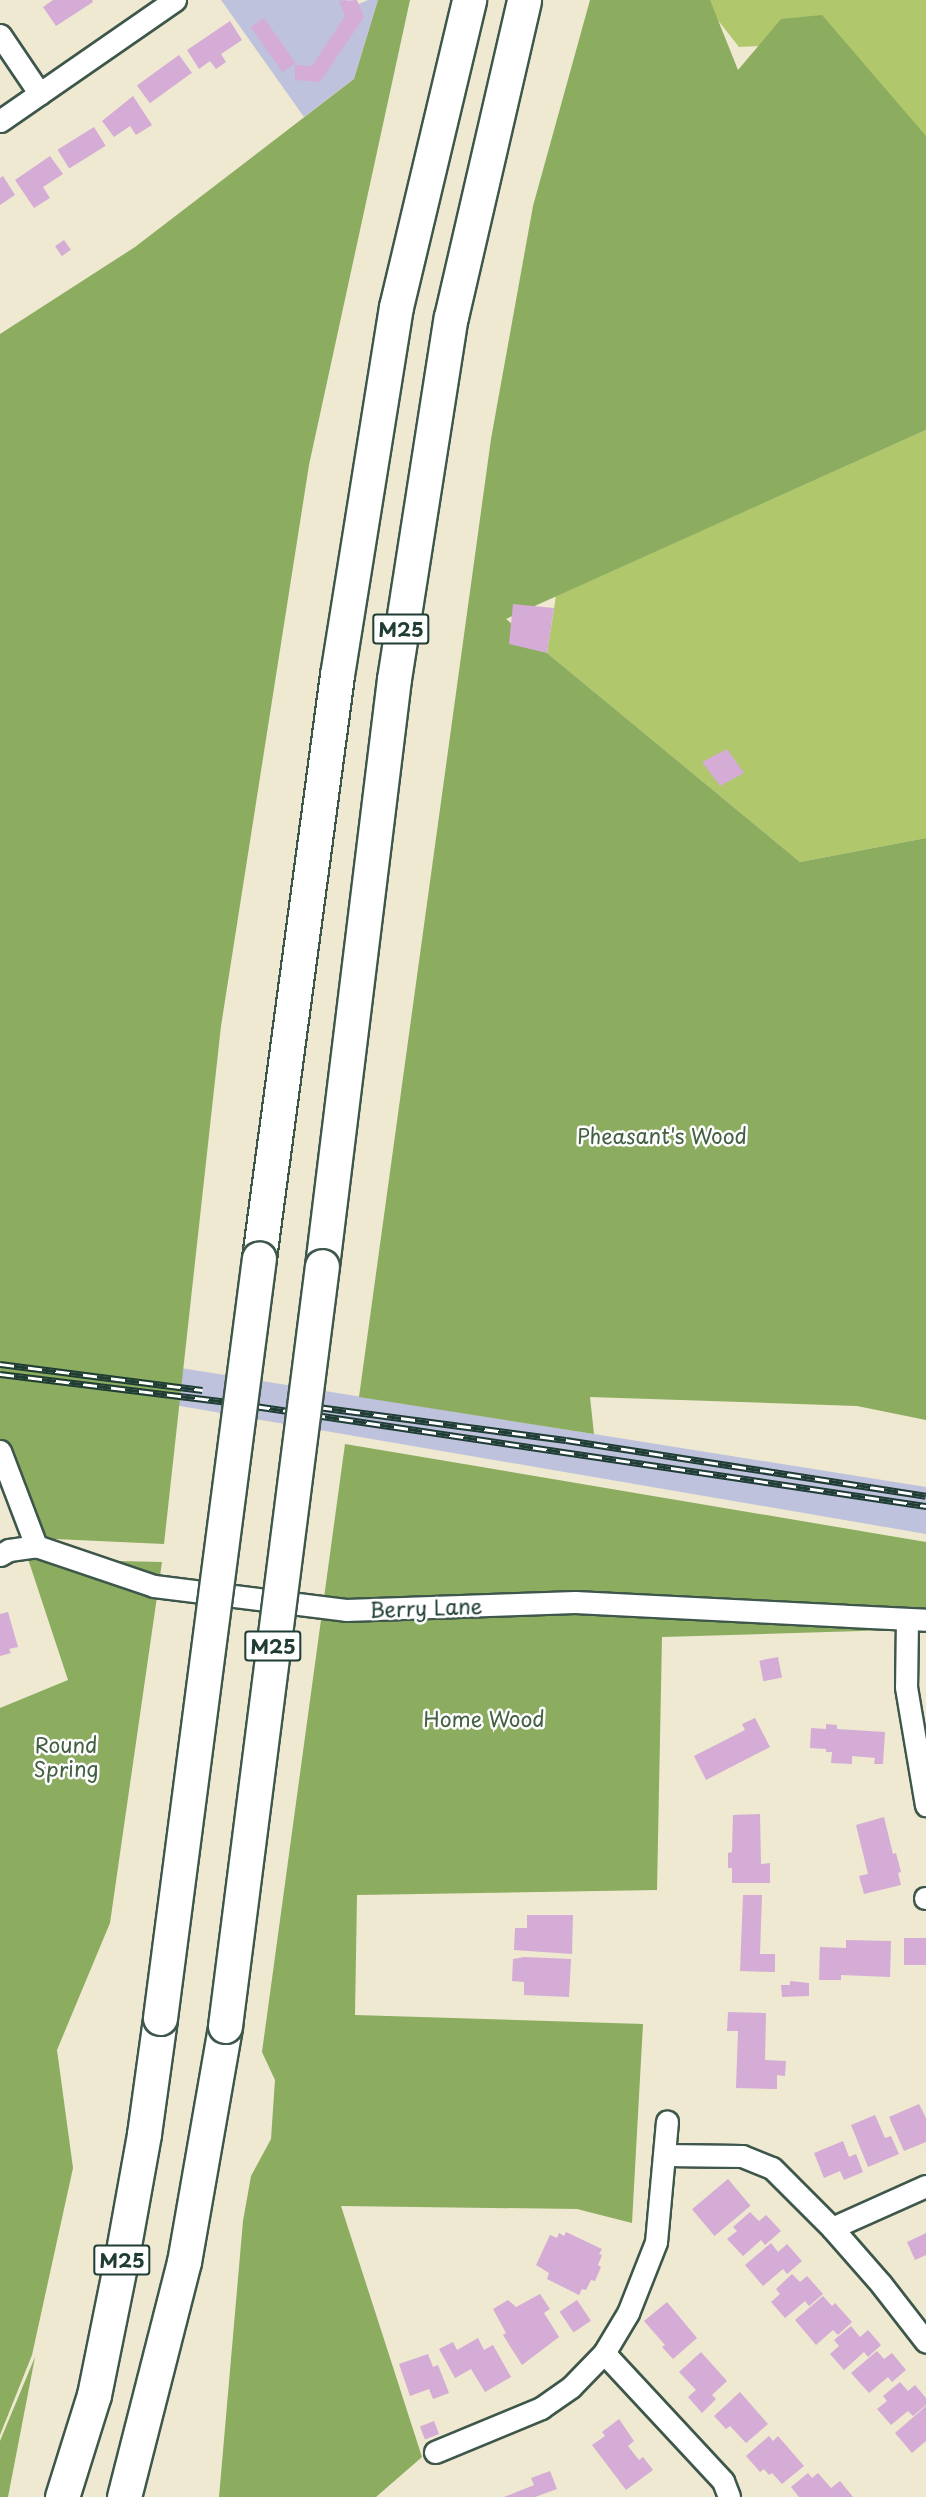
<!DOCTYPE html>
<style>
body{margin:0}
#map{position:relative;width:926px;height:2497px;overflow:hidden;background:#eee9d0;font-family:"Playpen Sans",sans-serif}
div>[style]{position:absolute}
.industrial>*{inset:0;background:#bfc2dd}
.green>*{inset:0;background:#b0c76c}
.forest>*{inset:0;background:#8cac60}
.building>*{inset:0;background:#d4acd6;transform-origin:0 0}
.roads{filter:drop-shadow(2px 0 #3e574b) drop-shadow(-2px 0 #3e574b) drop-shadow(0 2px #3e574b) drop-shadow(0 -2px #3e574b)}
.minor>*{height:21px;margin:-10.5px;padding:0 10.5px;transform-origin:10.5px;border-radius:10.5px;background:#fff}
.motorway>*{height:33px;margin:-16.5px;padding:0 16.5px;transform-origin:16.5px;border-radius:16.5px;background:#fff}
.rail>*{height:7px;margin-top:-3.5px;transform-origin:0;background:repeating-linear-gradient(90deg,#fff 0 14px,#1f3d34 0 28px);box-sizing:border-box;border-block:2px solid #1f3d34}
.bridges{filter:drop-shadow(2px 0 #3e574b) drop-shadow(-2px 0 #3e574b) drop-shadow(0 2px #3e574b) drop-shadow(0 -2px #3e574b)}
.motorway-bridge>*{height:33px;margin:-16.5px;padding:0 16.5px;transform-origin:16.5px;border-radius:16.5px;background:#fff}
span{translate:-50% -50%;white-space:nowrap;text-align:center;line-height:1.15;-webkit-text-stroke:5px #fff;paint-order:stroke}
.shield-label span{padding:2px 4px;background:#fff;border:2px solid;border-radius:4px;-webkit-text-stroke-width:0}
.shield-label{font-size:20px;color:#1f3d34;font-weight:700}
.park-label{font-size:21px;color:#436042}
.street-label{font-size:21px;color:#1f3d34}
</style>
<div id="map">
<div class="industrial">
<i style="clip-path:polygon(221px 0,347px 0,352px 7px,368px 0,378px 0,354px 79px,304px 117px)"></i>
<i style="clip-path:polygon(0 1345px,118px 1358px,926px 1487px,926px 1534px,110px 1394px)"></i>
</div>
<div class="green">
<i style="clip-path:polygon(702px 0,926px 0,926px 137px,795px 44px,739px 47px)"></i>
<i style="clip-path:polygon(926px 430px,926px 838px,800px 862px,547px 653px,556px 596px)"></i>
</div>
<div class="forest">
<i style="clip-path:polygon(378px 0,410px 0,309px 465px,221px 1026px,164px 1544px,33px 1538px,0 1452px,0 334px,135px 247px,354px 79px)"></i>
<i style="clip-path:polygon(590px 0,710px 0,738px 70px,781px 19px,822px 15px,926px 136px,926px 430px,506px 619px,800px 862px,926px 838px,926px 1420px,857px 1406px,590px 1397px,594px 1434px,359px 1397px,491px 439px,533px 206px)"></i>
<i style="clip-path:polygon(345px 1444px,926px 1542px,926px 1629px,662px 1637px,657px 1890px,357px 1895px,355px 2015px,643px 2024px,632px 2223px,577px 2209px,341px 2206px,422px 2457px,376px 2497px,219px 2497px,243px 2221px,251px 2176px,271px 2139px,275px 2080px,262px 2052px)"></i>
<i style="clip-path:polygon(28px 1559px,162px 1562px,110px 1923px,57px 2050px,73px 2168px,32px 2355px,0 2435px,0 1708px,68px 1680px)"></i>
<i style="clip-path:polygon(35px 2357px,8px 2497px,0 2497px,0 2441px)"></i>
</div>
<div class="building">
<i style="clip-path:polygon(53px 0,92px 0,93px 2px,56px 26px,43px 7px)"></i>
<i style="clip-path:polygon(357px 0,364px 17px,320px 82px,295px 80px,295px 65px,312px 66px,345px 16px,339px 1px)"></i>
<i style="left:264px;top:18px;width:55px;height:16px;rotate:55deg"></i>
<i style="clip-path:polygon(230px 21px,242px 40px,221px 54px,226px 62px,216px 69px,210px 61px,199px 69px,187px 50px)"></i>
<i style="left:179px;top:55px;width:22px;height:52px;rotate:54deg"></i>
<i style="clip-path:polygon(133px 96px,152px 125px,136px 135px,130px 126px,114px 137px,102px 121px)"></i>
<i style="left:94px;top:127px;width:22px;height:43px;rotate:58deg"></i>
<i style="clip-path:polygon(50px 156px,63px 174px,43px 187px,50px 198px,34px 208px,15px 180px)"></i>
<i style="clip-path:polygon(3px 176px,15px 195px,0 205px,0 178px)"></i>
<i style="left:64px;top:240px;width:12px;height:11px;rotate:55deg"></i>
<i style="clip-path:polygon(513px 604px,554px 608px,547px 653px,509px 644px)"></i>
<i style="clip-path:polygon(727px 749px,744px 773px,720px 786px,702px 762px)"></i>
<i style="clip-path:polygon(8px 1612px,18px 1647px,9px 1649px,11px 1653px,0 1656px,0 1614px)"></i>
<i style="left:778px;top:1657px;width:21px;height:19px;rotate:79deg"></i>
<i style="clip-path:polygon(755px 1718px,770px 1747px,706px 1780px,694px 1756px,745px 1730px,742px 1724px)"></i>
<i style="clip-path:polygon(826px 1724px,837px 1725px,837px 1729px,885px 1732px,883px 1764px,874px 1764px,875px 1758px,852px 1756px,852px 1764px,831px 1763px,832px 1752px,826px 1752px,826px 1749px,810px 1748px,811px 1728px,826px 1729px)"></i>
<i style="clip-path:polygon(760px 1814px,761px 1864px,770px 1863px,770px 1883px,732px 1883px,732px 1868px,728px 1868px,728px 1853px,732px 1852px,733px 1815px)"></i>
<i style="clip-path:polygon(884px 1817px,893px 1854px,896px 1853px,901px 1872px,898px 1873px,901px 1885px,864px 1894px,859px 1876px,868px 1874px,856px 1825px)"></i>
<i style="clip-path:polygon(743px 1895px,762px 1895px,760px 1954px,775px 1954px,775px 1972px,740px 1971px)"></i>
<i style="clip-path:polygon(527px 1915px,573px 1915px,572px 1954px,514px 1950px,515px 1928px,527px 1928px)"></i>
<i style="left:926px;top:1938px;width:27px;height:22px;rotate:90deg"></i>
<i style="clip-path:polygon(846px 1940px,891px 1941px,890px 1977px,841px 1975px,841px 1980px,819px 1980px,820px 1947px,846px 1948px)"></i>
<i style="clip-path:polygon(524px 1957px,571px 1959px,569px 1997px,524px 1995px,524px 1982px,512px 1981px,513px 1959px)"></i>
<i style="clip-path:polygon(790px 1981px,809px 1983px,809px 1996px,782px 1997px,781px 1985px,790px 1985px)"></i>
<i style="clip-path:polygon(728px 2012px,766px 2013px,765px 2060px,786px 2061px,785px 2076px,777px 2075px,777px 2089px,736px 2088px,738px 2031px,727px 2031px)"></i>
<i style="clip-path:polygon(919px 2104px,926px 2118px,926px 2142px,904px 2151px,889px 2117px)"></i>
<i style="clip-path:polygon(875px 2115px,885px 2138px,891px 2136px,899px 2154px,868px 2167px,851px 2125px)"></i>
<i style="clip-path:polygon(843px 2141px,849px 2157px,856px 2154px,863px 2172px,844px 2180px,840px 2171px,824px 2178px,814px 2153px)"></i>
<i style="left:728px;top:2179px;width:35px;height:47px;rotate:50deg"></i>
<i style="clip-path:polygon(750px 2212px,759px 2221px,766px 2215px,781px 2231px,765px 2245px,761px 2240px,743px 2256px,727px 2239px,737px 2231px,733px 2227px)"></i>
<i style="clip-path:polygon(566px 2232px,602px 2249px,599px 2254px,602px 2255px,598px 2265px,601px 2267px,595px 2281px,591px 2280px,586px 2290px,582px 2289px,579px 2295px,547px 2279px,549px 2273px,536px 2265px,550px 2235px,557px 2238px,559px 2233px,564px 2236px)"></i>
<i style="clip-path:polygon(926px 2233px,926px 2255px,915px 2260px,907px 2242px)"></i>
<i style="clip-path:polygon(771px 2243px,778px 2252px,787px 2244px,802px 2261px,787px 2274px,783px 2269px,763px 2286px,745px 2265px)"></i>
<i style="clip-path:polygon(792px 2274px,800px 2282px,807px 2276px,823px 2294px,809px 2306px,805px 2301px,785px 2318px,771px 2302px,780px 2294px,776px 2289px)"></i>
<i style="clip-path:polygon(540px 2294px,550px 2309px,544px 2313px,559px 2337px,522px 2365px,503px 2335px,506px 2333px,493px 2309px,508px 2300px,516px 2307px)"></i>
<i style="clip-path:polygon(823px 2296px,832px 2306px,835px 2303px,852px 2322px,838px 2335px,833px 2330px,816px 2345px,795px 2320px)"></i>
<i style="left:577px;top:2300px;width:25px;height:21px;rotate:56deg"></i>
<i style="clip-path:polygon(667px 2302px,697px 2338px,673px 2359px,662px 2347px,665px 2345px,644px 2321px)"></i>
<i style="clip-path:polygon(851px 2326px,860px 2337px,868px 2330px,881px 2345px,868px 2357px,864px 2352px,844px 2370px,830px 2354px,839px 2346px,834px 2340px)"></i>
<i style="clip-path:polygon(478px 2338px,484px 2350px,493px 2345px,511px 2377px,485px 2392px,471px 2369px,455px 2378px,439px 2349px,453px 2342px,457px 2350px)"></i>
<i style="clip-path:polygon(877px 2351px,884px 2359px,892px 2353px,906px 2370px,892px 2382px,888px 2377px,869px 2393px,851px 2373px)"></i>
<i style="clip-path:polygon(701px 2352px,727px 2381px,712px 2395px,716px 2399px,702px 2413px,688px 2397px,696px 2390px,679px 2372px)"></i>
<i style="clip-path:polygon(428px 2354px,433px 2367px,438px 2365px,449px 2393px,433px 2399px,429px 2389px,410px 2396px,399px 2364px)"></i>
<i style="clip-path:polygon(900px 2382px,908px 2391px,915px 2385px,926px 2398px,926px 2405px,913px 2416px,908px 2411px,891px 2425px,877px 2409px,887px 2401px,883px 2396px)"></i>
<i style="clip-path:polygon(740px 2392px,768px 2424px,746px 2443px,730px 2426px,726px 2429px,714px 2416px)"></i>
<i style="clip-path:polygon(926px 2406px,926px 2441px,912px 2453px,895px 2433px)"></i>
<i style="clip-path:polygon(619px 2419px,634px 2441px,628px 2446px,639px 2460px,643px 2457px,653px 2470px,626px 2490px,592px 2445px,605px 2436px,602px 2432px)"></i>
<i style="left:434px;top:2421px;width:14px;height:15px;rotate:69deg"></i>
<i style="clip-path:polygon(769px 2436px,773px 2441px,778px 2436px,804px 2466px,782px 2484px,772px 2473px,769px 2475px,764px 2469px,760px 2472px,746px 2456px)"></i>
<i style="clip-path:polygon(550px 2471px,557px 2489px,535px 2497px,504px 2497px,534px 2485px,531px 2478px)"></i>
<i style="clip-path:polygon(808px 2473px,812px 2478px,818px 2473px,831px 2488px,840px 2481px,853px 2497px,799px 2497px,791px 2487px)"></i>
</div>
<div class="roads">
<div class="minor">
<i style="left:0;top:35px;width:71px;rotate:55.9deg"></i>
<i style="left:0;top:121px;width:213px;rotate:-34.7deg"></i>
<i style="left:0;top:1451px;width:102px;rotate:69.2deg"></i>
<i style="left:0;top:1555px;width:10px;rotate:-29deg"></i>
<i style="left:9px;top:1550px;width:27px;rotate:-8deg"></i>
<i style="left:36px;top:1546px;width:125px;rotate:18.7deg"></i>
<i style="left:154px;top:1586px;width:193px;rotate:7.1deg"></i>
<i style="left:346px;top:1610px;width:229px;rotate:-2deg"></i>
<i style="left:575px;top:1602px;width:351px;rotate:2.9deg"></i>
<i style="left:907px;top:1619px;width:68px;rotate:90.8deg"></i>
<i style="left:906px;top:1687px;width:120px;rotate:80.4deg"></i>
<i style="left:925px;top:1898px;width:1px"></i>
<i style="left:664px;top:2155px;width:78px;rotate:0.7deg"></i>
<i style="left:742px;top:2156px;width:32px;rotate:22deg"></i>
<i style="left:772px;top:2168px;width:85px;rotate:45deg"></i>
<i style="left:832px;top:2228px;width:74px;rotate:48.8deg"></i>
<i style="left:881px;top:2284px;width:73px;rotate:52.2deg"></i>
<i style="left:832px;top:2228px;width:103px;rotate:-24.1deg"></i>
<i style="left:604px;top:2353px;width:175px;rotate:47.1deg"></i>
<i style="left:723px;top:2481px;width:17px;rotate:69deg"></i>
<i style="left:435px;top:2452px;width:115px;rotate:-22.5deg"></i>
<i style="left:541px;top:2408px;width:37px;rotate:-35deg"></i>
<i style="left:571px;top:2387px;width:47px;rotate:-45.9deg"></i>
<i style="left:604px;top:2353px;width:47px;rotate:-59deg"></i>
<i style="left:628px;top:2313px;width:76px;rotate:-68.5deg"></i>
<i style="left:656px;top:2242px;width:121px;rotate:-84.8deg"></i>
</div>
<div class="motorway">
<i style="left:259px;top:1258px;width:588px;rotate:-82.38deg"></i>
<i style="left:337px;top:675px;width:373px;rotate:-80.9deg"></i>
<i style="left:396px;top:307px;width:316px;rotate:-76.6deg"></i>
<i style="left:322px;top:1266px;width:591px;rotate:-83.01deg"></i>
<i style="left:394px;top:679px;width:366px;rotate:-81.1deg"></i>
<i style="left:451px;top:317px;width:325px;rotate:-77deg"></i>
<i style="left:62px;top:2497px;width:107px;rotate:-72.6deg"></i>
<i style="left:94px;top:2395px;width:147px;rotate:-78.6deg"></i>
<i style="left:123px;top:2251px;width:119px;rotate:-79.8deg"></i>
<i style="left:144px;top:2134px;width:117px;rotate:-82.1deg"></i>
<i style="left:124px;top:2497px;width:243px;rotate:-75.7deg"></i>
<i style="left:184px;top:2262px;width:240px;rotate:-80.1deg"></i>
</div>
</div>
<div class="rail">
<i style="left:0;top:1364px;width:204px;rotate:7.3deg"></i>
<i style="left:0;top:1374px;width:230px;rotate:7deg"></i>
<i style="left:228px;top:1402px;width:706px;rotate:8.47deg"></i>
<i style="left:318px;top:1407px;width:250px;rotate:7.6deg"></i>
<i style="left:566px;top:1440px;width:364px;rotate:8.8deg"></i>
</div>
<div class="bridges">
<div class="motorway-bridge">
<i style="left:160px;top:2018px;width:766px;rotate:-82.58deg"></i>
<i style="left:225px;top:2026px;width:766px;rotate:-82.73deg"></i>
</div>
</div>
<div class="shield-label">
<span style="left:401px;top:629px">M25</span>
<span style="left:273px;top:1646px">M25</span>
<span style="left:122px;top:2260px">M25</span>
</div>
<div class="park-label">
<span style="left:662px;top:1135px">Pheasant's Wood</span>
<span style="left:484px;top:1718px">Home Wood</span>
<span style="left:66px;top:1756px">Round<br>Spring</span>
</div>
<div class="street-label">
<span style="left:426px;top:1607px;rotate:-2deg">Berry Lane</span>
</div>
</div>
